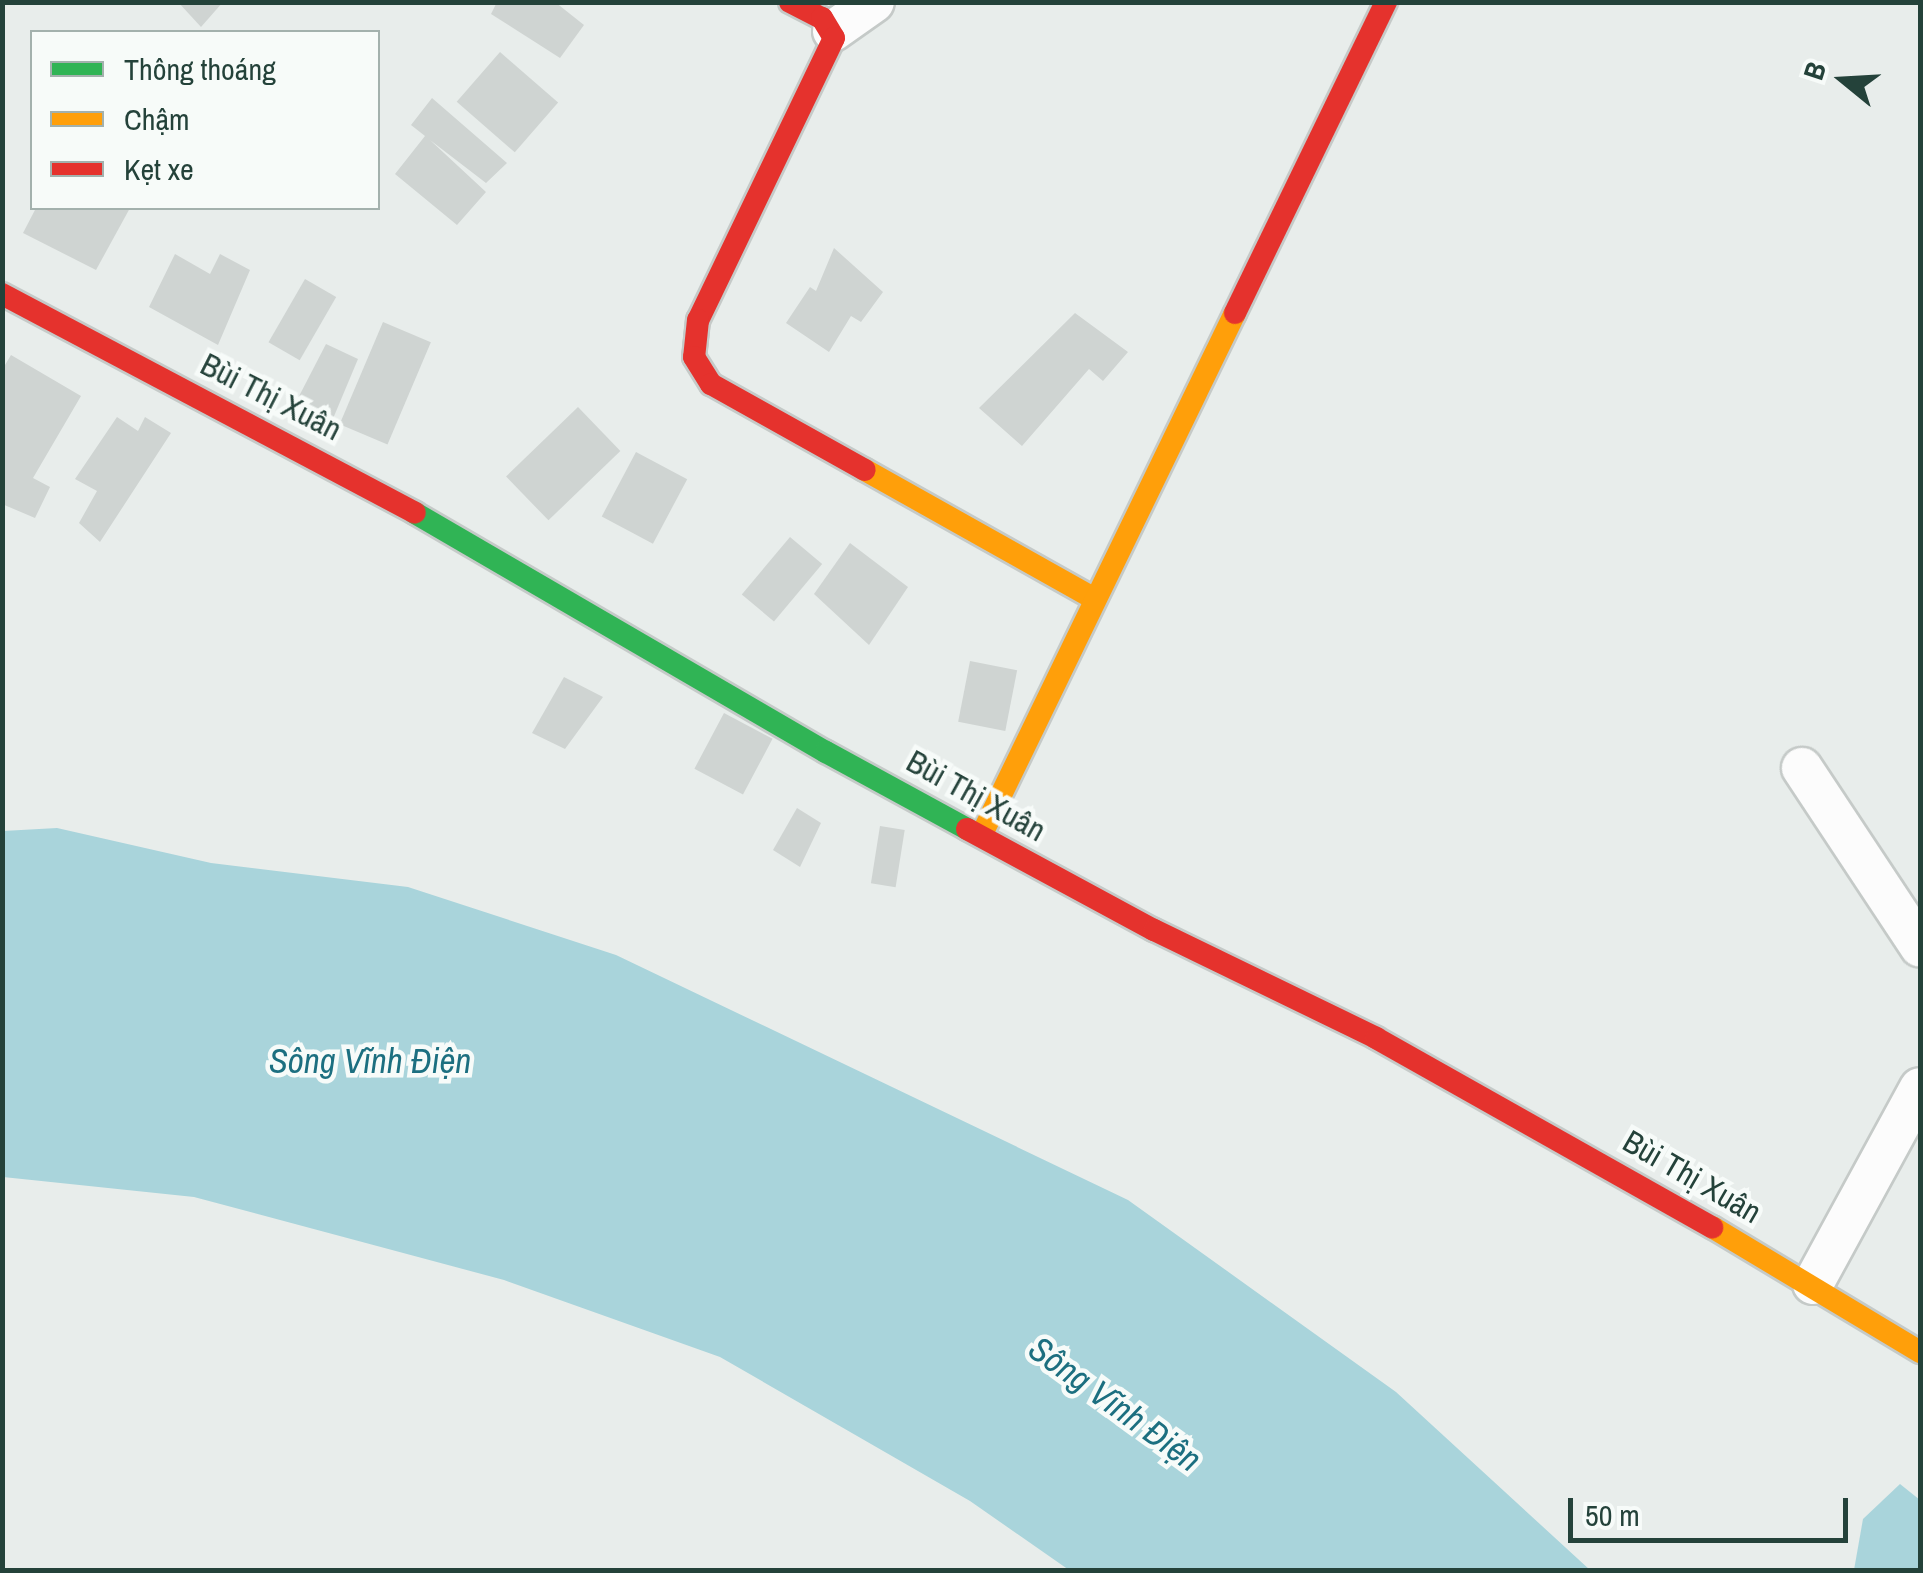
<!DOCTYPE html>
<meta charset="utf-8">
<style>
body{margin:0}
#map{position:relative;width:1923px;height:1573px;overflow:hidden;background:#e8edeb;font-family:"Archivo Narrow",sans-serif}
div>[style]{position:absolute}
.water>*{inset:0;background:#a9d4db}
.building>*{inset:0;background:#cfd4d2;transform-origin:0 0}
.roads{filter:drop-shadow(2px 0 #c5cac8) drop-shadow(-2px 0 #c5cac8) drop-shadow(0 2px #c5cac8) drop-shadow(0 -2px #c5cac8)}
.street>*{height:40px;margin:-20px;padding:0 20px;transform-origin:20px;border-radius:20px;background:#fcfcfc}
.fast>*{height:22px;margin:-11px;padding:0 11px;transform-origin:11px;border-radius:11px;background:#30b455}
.slow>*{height:22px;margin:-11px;padding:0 11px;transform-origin:11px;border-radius:11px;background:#ff9f0a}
.jam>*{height:22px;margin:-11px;padding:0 11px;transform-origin:11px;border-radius:11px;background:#e5322d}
span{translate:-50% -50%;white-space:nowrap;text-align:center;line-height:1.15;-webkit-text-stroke:9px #f7fbf9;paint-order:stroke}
.street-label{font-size:32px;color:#24423a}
.water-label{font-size:35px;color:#1c6f80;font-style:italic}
.frame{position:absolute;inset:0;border:5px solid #24423a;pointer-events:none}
.legend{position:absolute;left:30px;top:30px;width:350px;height:180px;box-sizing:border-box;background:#f7fbf9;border:2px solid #a3b1ad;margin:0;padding:12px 18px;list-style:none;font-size:30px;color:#24423a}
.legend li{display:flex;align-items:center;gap:20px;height:50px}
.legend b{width:50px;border:2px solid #a3b1ad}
.north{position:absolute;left:1793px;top:30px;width:100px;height:100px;-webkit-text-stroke:8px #f7fbf9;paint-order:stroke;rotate:288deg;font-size:28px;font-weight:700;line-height:40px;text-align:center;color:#24423a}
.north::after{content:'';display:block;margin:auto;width:35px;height:45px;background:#24423a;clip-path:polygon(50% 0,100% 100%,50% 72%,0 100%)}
.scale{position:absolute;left:1568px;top:1498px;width:280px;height:45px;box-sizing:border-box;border:5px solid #24423a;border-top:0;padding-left:12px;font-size:30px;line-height:35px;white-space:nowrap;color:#24423a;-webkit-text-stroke:8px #f7fbf9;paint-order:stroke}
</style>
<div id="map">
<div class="water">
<i style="clip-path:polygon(57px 828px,211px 863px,408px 887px,616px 955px,1128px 1200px,1396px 1392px,1590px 1570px,1069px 1570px,970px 1501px,720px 1357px,504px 1280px,194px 1197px,3px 1177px,3px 831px)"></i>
<i style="clip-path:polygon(1900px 1484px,1920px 1500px,1920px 1570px,1854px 1570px,1863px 1519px)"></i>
</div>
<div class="building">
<i style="clip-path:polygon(178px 2px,223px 2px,201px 27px)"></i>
<i style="clip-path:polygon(497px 2px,555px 2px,584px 25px,560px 58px,491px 14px)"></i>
<i style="left:500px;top:52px;width:77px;height:66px;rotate:41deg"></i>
<i style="clip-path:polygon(432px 98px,507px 163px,486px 183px,430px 140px,486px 192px,457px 225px,395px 174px,425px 136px,411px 125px)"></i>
<i style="clip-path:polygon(36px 208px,130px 208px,96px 270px,23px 233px)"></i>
<i style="clip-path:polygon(834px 248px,883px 292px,861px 322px,851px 316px,829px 352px,786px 323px,810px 287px,816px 291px)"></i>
<i style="clip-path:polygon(175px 254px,210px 274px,220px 254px,250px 270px,218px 345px,149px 307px)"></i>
<i style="left:305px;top:279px;width:36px;height:73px;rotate:30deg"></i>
<i style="clip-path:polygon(1075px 313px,1128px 352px,1103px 381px,1089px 369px,1022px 446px,979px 408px)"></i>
<i style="left:383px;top:322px;width:52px;height:111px;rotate:23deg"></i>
<i style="clip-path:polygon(326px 344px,358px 359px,332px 421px,296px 402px)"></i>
<i style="clip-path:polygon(11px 355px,81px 396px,33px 478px,50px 487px,35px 518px,2px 504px,2px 370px)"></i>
<i style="left:578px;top:407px;width:61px;height:100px;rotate:46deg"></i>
<i style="clip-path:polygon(117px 417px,138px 431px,145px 417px,171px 433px,100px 542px,79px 523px,97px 491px,75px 479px)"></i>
<i style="left:636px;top:452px;width:58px;height:73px;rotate:28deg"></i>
<i style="left:790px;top:537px;width:42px;height:75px;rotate:40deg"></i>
<i style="clip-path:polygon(850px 543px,908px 587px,869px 645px,814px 594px)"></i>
<i style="left:970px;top:661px;width:48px;height:62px;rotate:11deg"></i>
<i style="clip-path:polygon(564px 677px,603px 697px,565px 749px,532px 733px)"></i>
<i style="left:724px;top:713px;width:55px;height:63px;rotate:28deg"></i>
<i style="clip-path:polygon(797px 808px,821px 823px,800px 867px,773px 850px)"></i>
<i style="left:880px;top:826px;width:25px;height:58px;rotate:9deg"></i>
</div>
<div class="roads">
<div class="street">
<i style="left:833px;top:31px;width:50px;rotate:-35.3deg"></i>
<i style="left:1802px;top:768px;width:214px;rotate:56.5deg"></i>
<i style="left:1813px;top:1284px;width:223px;rotate:-61.4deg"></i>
</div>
<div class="fast">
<i style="left:415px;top:513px;width:475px;rotate:30.2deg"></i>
<i style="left:826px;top:752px;width:161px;rotate:28.6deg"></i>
</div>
<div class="slow">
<i style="left:865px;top:470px;width:261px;rotate:29.3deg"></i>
<i style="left:981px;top:836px;width:581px;rotate:-64.1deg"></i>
<i style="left:1712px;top:1227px;width:243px;rotate:31deg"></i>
</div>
<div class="jam">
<i style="left:790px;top:2px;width:36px;rotate:27deg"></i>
<i style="left:822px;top:18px;width:23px;rotate:59deg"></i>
<i style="left:834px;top:38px;width:313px;rotate:115.7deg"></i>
<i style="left:698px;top:320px;width:37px;rotate:96deg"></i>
<i style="left:694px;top:357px;width:32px;rotate:58deg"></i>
<i style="left:711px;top:384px;width:176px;rotate:29.2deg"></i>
<i style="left:2px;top:294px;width:467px;rotate:27.9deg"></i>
<i style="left:1235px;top:313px;width:346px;rotate:-64.1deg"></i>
<i style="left:967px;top:829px;width:213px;rotate:28.4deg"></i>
<i style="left:1154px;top:930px;width:247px;rotate:25.9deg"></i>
<i style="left:1376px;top:1038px;width:386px;rotate:29.4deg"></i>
</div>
</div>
<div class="street-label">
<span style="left:271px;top:397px;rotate:27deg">Bùi Thị Xuân</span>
<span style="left:976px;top:796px;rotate:29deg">Bùi Thị Xuân</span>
<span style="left:1692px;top:1177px;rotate:30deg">Bùi Thị Xuân</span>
</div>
<div class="water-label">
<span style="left:370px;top:1061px">Sông Vĩnh Điện</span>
<span style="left:1115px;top:1404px;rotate:36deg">Sông Vĩnh Điện</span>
</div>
<div class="frame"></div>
<ul class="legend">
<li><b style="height:12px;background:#30b455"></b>Thông thoáng</li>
<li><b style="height:12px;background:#ff9f0a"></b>Chậm</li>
<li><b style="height:12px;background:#e5322d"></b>Kẹt xe</li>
</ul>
<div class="north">B</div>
<div class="scale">50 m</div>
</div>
